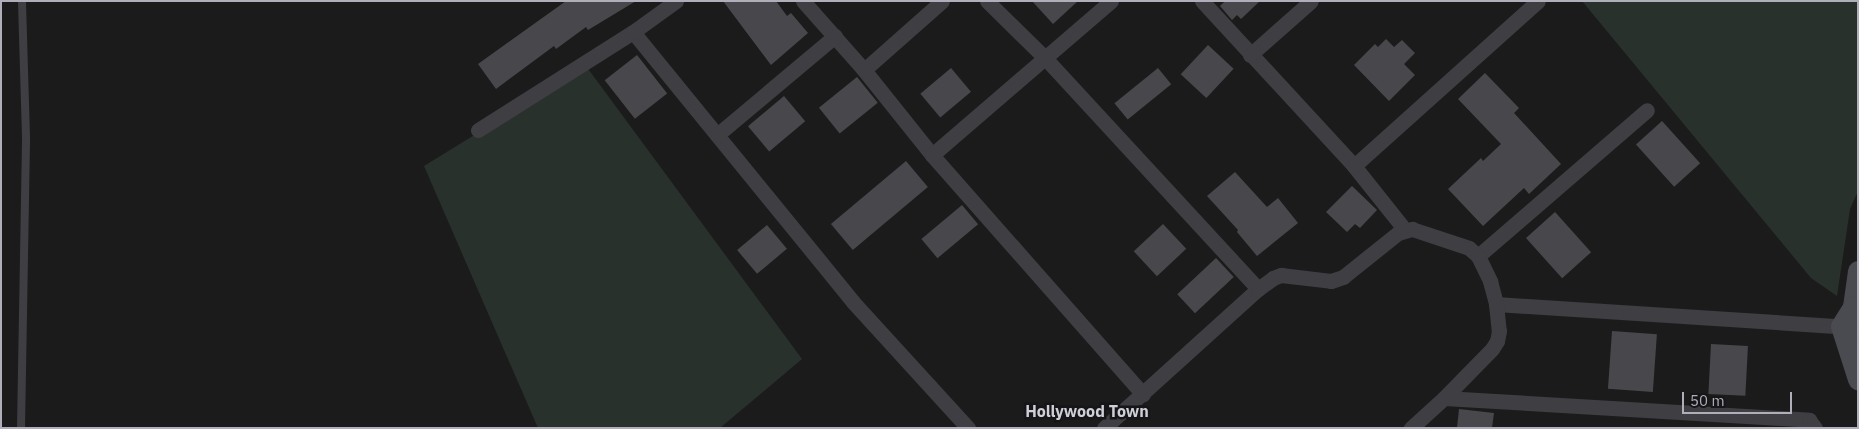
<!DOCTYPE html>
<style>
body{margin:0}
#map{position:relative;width:1859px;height:429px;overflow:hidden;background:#1b1b1c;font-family:"IBM Plex Sans",sans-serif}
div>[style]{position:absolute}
.green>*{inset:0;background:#29312d}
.building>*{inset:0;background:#48484c;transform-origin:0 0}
.lane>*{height:8px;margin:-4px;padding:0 4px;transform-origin:4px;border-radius:4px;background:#3f3e43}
.street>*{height:15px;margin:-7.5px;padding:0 7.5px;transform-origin:7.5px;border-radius:7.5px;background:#3f3e43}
.secondary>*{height:21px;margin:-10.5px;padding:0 10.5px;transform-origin:10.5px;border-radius:10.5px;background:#4a4a51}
span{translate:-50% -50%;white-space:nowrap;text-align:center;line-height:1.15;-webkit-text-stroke:5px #161618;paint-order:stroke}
.neighbourhood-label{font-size:16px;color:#cfcfd7;font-weight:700}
.frame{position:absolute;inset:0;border:2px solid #afafba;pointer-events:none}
.scale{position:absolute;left:1682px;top:392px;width:110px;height:22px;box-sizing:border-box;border:2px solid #afafba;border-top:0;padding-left:6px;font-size:15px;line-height:18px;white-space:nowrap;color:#afafba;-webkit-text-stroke:4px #161618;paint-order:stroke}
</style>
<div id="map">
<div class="green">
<i style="clip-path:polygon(1582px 1px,1858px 1px,1858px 191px,1850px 209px,1837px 296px,1811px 278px)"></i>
<i style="clip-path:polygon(586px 66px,802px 359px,720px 428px,538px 428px,424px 166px)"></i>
</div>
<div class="building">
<i style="clip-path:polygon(566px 1px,636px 1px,588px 30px,586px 27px,556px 49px,554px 46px,496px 89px,478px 64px)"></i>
<i style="clip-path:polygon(723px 1px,776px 1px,787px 16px,791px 13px,808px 33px,771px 65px)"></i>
<i style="clip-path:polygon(1032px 1px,1078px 1px,1053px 24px)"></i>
<i style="clip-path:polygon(1225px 1px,1260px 1px,1241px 19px,1237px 15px,1232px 20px,1220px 6px)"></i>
<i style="clip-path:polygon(1386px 39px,1394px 47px,1402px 40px,1415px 53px,1404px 64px,1415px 75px,1389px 101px,1354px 65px,1375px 44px,1378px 47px)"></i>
<i style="left:1208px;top:45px;width:35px;height:40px;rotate:43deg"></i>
<i style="left:637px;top:55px;width:49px;height:41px;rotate:52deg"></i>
<i style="left:951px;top:68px;width:31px;height:40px;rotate:50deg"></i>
<i style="left:1158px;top:68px;width:21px;height:56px;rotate:51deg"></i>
<i style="clip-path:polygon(1485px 73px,1519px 108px,1514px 113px,1561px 164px,1529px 194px,1524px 188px,1483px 226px,1448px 189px,1481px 158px,1483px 161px,1501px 144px,1458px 99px)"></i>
<i style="left:857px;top:77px;width:33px;height:49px;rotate:51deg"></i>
<i style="left:784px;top:96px;width:33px;height:47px;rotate:50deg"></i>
<i style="left:1662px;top:121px;width:57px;height:35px;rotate:48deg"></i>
<i style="left:906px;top:161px;width:34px;height:98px;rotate:50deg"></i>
<i style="clip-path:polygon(1235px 172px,1267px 207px,1278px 198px,1298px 223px,1257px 256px,1237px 232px,1238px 230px,1207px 196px)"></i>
<i style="clip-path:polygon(1352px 186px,1377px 210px,1360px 228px,1355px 224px,1347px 232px,1326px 212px)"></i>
<i style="left:962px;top:205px;width:25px;height:53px;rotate:50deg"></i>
<i style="left:1555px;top:212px;width:54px;height:39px;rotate:48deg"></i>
<i style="left:1163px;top:224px;width:34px;height:40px;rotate:47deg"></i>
<i style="left:767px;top:225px;width:31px;height:39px;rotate:50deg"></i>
<i style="left:1216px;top:258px;width:26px;height:53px;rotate:47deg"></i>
<i style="left:1612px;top:331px;width:45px;height:58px;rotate:4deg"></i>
<i style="left:1711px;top:344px;width:37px;height:50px;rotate:3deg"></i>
<i style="clip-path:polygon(1459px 409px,1494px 413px,1492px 428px,1457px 428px)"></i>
</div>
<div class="lane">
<i style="left:21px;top:428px;width:291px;rotate:-89deg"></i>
<i style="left:26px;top:137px;width:136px;rotate:-91.7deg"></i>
</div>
<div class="street">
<i style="left:803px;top:1px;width:92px;rotate:48.5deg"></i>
<i style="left:864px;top:70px;width:109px;rotate:51.3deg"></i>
<i style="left:932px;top:155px;width:319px;rotate:48.6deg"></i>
<i style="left:987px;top:1px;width:83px;rotate:44.5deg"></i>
<i style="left:1046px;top:59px;width:313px;rotate:47.3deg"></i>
<i style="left:1202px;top:1px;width:224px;rotate:47.3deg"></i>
<i style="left:1354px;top:166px;width:82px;rotate:51.4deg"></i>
<i style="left:633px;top:32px;width:348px;rotate:50.8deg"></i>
<i style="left:853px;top:302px;width:171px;rotate:47.6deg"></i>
<i style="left:1250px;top:55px;width:81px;rotate:-41.5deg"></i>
<i style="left:864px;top:70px;width:104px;rotate:-41.5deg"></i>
<i style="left:478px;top:130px;width:183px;rotate:-32.3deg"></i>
<i style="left:633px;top:32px;width:53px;rotate:-35.8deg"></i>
<i style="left:717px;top:135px;width:154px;rotate:-40deg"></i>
<i style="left:932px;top:155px;width:236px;rotate:-40.7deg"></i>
<i style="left:1354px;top:166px;width:247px;rotate:-41.9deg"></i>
<i style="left:1478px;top:256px;width:223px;rotate:-40.8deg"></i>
<i style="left:1496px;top:304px;width:355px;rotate:3.7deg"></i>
<i style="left:1444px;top:398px;width:366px;rotate:3.4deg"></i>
<i style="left:1809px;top:420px;width:10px;rotate:53deg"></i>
<i style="left:1104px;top:428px;width:207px;rotate:-42.1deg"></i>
<i style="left:1258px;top:289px;width:19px;rotate:-36deg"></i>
<i style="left:1273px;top:278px;width:9px;rotate:-21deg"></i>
<i style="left:1281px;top:275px;width:50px;rotate:6.8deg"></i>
<i style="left:1331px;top:281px;width:13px;rotate:-18deg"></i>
<i style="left:1343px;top:277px;width:70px;rotate:-38.7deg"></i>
<i style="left:1398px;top:233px;width:15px;rotate:-16deg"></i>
<i style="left:1412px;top:229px;width:60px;rotate:18.4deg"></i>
<i style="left:1469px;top:248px;width:12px;rotate:42deg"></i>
<i style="left:1478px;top:256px;width:28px;rotate:64deg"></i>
<i style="left:1490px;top:281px;width:24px;rotate:75deg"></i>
<i style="left:1496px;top:304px;width:27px;rotate:84deg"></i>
<i style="left:1499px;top:331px;width:10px;rotate:101deg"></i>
<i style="left:1497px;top:341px;width:9px;rotate:122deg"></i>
<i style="left:1492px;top:349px;width:69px;rotate:134.4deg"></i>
<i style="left:1444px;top:398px;width:45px;rotate:137.7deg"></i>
</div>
<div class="secondary">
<i style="left:1858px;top:271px;width:36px;rotate:98deg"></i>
<i style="left:1853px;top:307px;width:24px;rotate:78deg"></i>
<i style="left:1853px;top:307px;width:22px;rotate:122deg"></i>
<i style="left:1841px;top:326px;width:56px;rotate:72.2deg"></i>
</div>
<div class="neighbourhood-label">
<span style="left:1087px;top:411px">Hollywood Town</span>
</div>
<div class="frame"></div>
<div class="scale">50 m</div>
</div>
